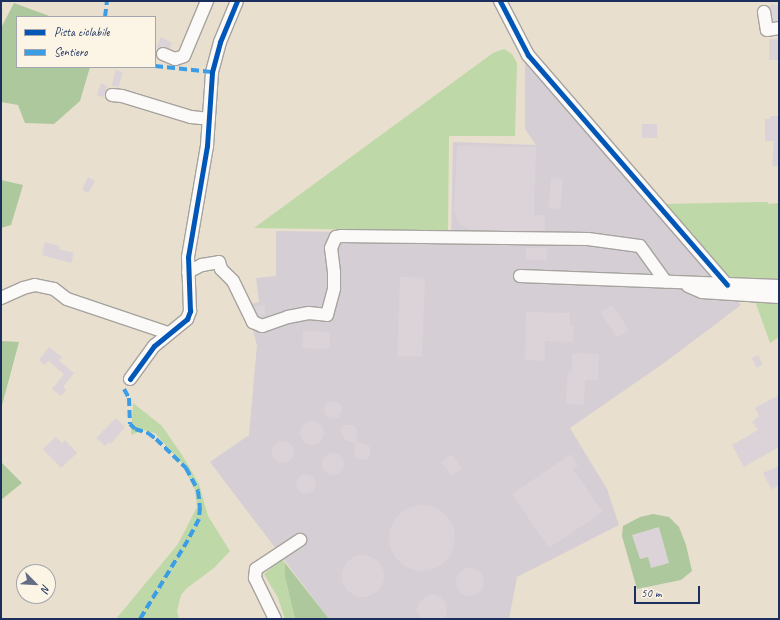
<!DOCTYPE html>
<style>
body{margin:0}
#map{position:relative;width:780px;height:620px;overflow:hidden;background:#e8dfce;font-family:Caveat,sans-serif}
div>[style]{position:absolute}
.industrial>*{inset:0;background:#d5ced4}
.green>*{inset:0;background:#bed9a7}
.forest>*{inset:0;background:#adc89c}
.building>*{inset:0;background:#dbd3d7;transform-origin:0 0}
.round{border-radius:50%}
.roads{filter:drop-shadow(1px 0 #a6a39f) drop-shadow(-1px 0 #a6a39f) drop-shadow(0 1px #a6a39f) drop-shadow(0 -1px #a6a39f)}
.minor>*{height:12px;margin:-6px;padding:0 6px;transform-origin:6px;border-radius:6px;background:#fcfaf8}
.quiet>*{height:4px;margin-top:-2px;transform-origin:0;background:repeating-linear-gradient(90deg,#3b9de6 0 8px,transparent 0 12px)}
.cycleway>*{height:5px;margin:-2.5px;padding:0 2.5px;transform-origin:2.5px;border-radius:2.5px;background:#0057b8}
span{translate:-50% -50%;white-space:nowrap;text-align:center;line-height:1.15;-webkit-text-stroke:3px #fcf5e5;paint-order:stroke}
.frame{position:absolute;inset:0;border:2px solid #1b2f5e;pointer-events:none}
.legend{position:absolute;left:16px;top:16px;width:140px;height:52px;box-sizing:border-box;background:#fcf5e5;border:1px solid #a2a6af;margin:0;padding:5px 7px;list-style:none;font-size:12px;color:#1b2f5e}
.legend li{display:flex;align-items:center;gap:8px;height:20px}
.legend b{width:20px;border:1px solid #a2a6af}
.north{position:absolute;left:16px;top:564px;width:40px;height:40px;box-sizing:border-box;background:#fcf5e5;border:1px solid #a2a6af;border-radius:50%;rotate:114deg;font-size:11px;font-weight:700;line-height:16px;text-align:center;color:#1b2f5e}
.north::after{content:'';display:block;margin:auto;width:14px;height:18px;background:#636d85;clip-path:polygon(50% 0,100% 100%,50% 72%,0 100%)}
.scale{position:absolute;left:634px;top:586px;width:66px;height:18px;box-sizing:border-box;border:2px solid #1b2f5e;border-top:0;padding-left:5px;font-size:12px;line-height:14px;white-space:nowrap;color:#1b2f5e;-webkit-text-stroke:3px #fcf5e5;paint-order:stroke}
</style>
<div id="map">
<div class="industrial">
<i style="clip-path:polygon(525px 59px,741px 305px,664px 363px,570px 428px,607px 489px,619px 525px,517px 577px,509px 619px,329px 619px,210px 462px,249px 435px,257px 345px,252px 327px,243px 306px,259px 302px,256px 278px,276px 276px,276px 231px,341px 232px,340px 240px,451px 244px,453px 142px,536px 145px,525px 129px)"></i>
</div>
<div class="green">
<i style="clip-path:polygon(504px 49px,512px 54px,517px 63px,515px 136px,449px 136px,448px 231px,254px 228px,493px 53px)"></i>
<i style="clip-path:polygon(759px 202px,768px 202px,768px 204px,779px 203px,779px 280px,721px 276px,665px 204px)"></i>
<i style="clip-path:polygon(755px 301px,779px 304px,779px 337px,770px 343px)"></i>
<i style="clip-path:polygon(133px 403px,162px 426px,182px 455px,199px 484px,208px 516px,230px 551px,214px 568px,187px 588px,181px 595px,177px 611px,179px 619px,116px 619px,178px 544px,197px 507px,195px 490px,182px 464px,155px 433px,143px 430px,131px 435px)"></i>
<i style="clip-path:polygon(282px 559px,285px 563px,285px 577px,295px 619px,285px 619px,278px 598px,264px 574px)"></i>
</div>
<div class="forest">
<i style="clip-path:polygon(14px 3px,52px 17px,17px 17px,17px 67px,90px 67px,80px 101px,54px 124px,25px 123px,18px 105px,1px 102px,1px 28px)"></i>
<i style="clip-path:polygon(1px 180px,23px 185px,11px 225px,1px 228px)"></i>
<i style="clip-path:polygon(1px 341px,19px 342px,1px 409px)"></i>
<i style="clip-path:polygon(1px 462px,22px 483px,1px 500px)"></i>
<i style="clip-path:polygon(653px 514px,669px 517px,679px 527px,686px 545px,692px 571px,681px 580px,637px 589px,622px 536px,623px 526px,640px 517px)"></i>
<i style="clip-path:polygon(285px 563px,329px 619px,295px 619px,285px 577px)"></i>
</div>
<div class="building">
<i style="clip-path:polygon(772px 4px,777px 5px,779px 9px,779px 21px,773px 21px,769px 7px)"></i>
<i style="clip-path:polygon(161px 37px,172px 43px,170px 49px,162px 47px,156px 48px)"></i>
<i style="left:769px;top:39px;width:10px;height:21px"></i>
<i style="left:116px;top:70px;width:7px;height:16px;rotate:16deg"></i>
<i style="clip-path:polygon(101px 83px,107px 86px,104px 97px,97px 95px)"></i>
<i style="clip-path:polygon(770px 116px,779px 116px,779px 141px,765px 141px,765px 119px,770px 119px)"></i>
<i style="left:642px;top:124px;width:15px;height:14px"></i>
<i style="clip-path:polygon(774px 141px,779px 141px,779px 167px,772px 166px)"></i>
<i style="clip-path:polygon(457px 146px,536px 147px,534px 215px,545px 215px,545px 231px,471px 230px,460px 225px,454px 211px)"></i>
<i style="clip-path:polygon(88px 177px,95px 181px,88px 193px,82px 190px)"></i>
<i style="left:551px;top:178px;width:12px;height:30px;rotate:5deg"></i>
<i style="clip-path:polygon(45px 242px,60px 246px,59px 249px,74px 253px,71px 263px,42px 255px)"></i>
<i style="left:526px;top:248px;width:21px;height:12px"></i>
<i style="left:400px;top:277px;width:25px;height:79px;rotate:2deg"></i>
<i style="clip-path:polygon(264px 305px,266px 314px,258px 316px,254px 307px)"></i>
<i style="left:612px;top:305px;width:30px;height:14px;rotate:56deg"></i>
<i style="clip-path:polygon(526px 312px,570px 313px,570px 325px,574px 325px,573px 342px,545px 341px,545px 361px,525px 360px)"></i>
<i style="left:303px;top:331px;width:27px;height:17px;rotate:2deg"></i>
<i style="clip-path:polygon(49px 347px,62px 357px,59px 361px,74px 373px,63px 387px,66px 390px,61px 396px,52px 389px,64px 374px,48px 361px,45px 365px,39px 360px)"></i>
<i style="clip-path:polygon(572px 353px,599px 354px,598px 380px,585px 380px,584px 405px,566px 404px,567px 379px,569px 372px,572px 372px)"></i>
<i style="left:758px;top:355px;width:11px;height:7px;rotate:63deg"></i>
<i style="clip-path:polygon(779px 395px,779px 447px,744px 467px,732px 445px,758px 430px,752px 422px,759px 416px,755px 408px)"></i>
<i class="round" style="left:324px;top:401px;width:18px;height:18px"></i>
<i style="clip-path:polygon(116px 418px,125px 427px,111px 444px,109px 442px,105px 446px,96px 438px)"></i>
<i class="round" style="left:300px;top:421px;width:24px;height:24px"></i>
<i style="clip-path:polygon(347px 425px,353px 425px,357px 430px,357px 442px,365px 444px,370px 447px,370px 455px,367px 459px,361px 460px,356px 458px,354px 452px,355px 443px,346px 441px,341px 432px,343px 426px)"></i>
<i style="clip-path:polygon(56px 437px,62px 443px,65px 440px,77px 453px,61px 468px,43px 449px)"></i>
<i class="round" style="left:272px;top:441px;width:22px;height:22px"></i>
<i class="round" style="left:322px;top:453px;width:22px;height:22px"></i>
<i style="left:451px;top:454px;width:18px;height:13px;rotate:52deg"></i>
<i style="clip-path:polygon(571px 454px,578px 465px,573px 469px,603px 512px,549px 548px,512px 494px)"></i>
<i style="clip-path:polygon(779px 466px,779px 486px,771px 489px,763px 473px)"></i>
<i class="round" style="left:296px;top:474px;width:20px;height:20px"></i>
<i class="round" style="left:389px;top:505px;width:66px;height:66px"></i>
<i style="clip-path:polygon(659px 527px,669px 563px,651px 568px,648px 557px,640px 559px,632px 535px)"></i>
<i class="round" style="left:342px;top:555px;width:42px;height:42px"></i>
<i class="round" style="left:456px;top:568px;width:28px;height:28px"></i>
<i style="clip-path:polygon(434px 594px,439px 596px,446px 603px,447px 613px,444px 619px,421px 619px,417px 610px,420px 601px,428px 595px)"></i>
</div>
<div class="roads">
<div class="minor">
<i style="left:500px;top:1px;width:61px;rotate:62.6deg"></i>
<i style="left:528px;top:55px;width:304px;rotate:49.1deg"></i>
<i style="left:764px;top:12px;width:18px;rotate:81deg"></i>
<i style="left:767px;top:30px;width:12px;rotate:-9deg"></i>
<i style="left:163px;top:54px;width:13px;rotate:23deg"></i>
<i style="left:175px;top:59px;width:9px;rotate:-18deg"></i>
<i style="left:184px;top:56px;width:60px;rotate:-67.3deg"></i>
<i style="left:112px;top:95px;width:10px;rotate:6deg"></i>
<i style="left:122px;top:96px;width:72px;rotate:16.9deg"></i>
<i style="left:191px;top:117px;width:18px;rotate:6deg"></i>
<i style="left:188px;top:272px;width:16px;rotate:-27deg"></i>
<i style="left:202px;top:265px;width:17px;rotate:-10deg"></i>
<i style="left:219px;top:262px;width:7px;rotate:74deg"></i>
<i style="left:221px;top:269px;width:17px;rotate:45deg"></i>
<i style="left:233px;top:281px;width:46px;rotate:64deg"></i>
<i style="left:253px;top:322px;width:10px;rotate:24deg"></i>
<i style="left:262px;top:326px;width:28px;rotate:-19deg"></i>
<i style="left:288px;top:317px;width:21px;rotate:-11deg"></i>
<i style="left:309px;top:313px;width:18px;rotate:6deg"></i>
<i style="left:327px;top:315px;width:28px;rotate:-75deg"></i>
<i style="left:334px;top:288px;width:16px;rotate:-90deg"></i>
<i style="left:334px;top:272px;width:24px;rotate:-97deg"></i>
<i style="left:331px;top:248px;width:12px;rotate:-66deg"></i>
<i style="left:336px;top:237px;width:5px;rotate:-11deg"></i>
<i style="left:341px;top:236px;width:247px;rotate:0.7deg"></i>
<i style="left:588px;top:239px;width:52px;rotate:7.7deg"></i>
<i style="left:640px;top:246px;width:44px;rotate:54.2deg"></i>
<i style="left:520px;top:276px;width:259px;rotate:2.2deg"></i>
<i style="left:688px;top:286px;width:15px;rotate:23deg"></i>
<i style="left:702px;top:292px;width:77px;rotate:3.7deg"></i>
<i style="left:1px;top:298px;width:24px;rotate:-24deg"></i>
<i style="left:23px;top:288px;width:12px;rotate:-14deg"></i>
<i style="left:35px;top:285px;width:19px;rotate:12deg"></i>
<i style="left:54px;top:289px;width:16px;rotate:38deg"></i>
<i style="left:67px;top:299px;width:107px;rotate:18.6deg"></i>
<i style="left:130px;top:379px;width:41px;rotate:-54deg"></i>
<i style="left:154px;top:346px;width:43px;rotate:-39.3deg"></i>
<i style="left:187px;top:319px;width:9px;rotate:-69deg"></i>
<i style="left:190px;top:311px;width:54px;rotate:-92.1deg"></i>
<i style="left:188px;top:257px;width:113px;rotate:-80.3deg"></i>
<i style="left:207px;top:146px;width:74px;rotate:-86.1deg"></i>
<i style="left:212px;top:72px;width:31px;rotate:-75deg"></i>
<i style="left:220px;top:42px;width:44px;rotate:-67.5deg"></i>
<i style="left:275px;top:619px;width:46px;rotate:-116deg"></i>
<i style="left:255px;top:578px;width:9px;rotate:-84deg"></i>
<i style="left:256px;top:569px;width:53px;rotate:-33.4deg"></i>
</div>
</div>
<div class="quiet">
<i style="left:105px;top:17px;width:16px;rotate:-83deg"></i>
<i style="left:155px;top:66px;width:57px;rotate:6deg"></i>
<i style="left:124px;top:389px;width:10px;rotate:61deg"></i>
<i style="left:129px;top:398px;width:26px;rotate:88deg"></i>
<i style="left:130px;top:424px;width:7px;rotate:45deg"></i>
<i style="left:135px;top:429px;width:14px;rotate:17deg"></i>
<i style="left:148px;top:433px;width:10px;rotate:37deg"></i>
<i style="left:156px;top:439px;width:42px;rotate:44deg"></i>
<i style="left:186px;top:468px;width:26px;rotate:62deg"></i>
<i style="left:198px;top:491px;width:16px;rotate:83deg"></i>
<i style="left:200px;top:507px;width:12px;rotate:95deg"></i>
<i style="left:199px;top:519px;width:24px;rotate:118deg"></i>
<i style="left:188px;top:540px;width:92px;rotate:121.3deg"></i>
</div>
<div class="cycleway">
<i style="left:500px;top:1px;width:61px;rotate:62.6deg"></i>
<i style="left:528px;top:55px;width:304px;rotate:49.1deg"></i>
<i style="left:130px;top:379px;width:41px;rotate:-54deg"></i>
<i style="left:154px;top:346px;width:43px;rotate:-39.3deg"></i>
<i style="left:187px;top:319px;width:9px;rotate:-69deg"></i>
<i style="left:190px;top:311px;width:54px;rotate:-92.1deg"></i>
<i style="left:188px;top:257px;width:113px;rotate:-80.3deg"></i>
<i style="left:207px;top:146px;width:74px;rotate:-86.1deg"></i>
<i style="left:212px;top:72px;width:31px;rotate:-75deg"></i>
<i style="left:220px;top:42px;width:44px;rotate:-67.5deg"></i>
</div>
<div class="frame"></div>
<ul class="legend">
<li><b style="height:5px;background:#0057b8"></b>Pista ciclabile</li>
<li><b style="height:5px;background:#3b9de6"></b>Sentiero</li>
</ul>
<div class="north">N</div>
<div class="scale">50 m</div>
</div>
